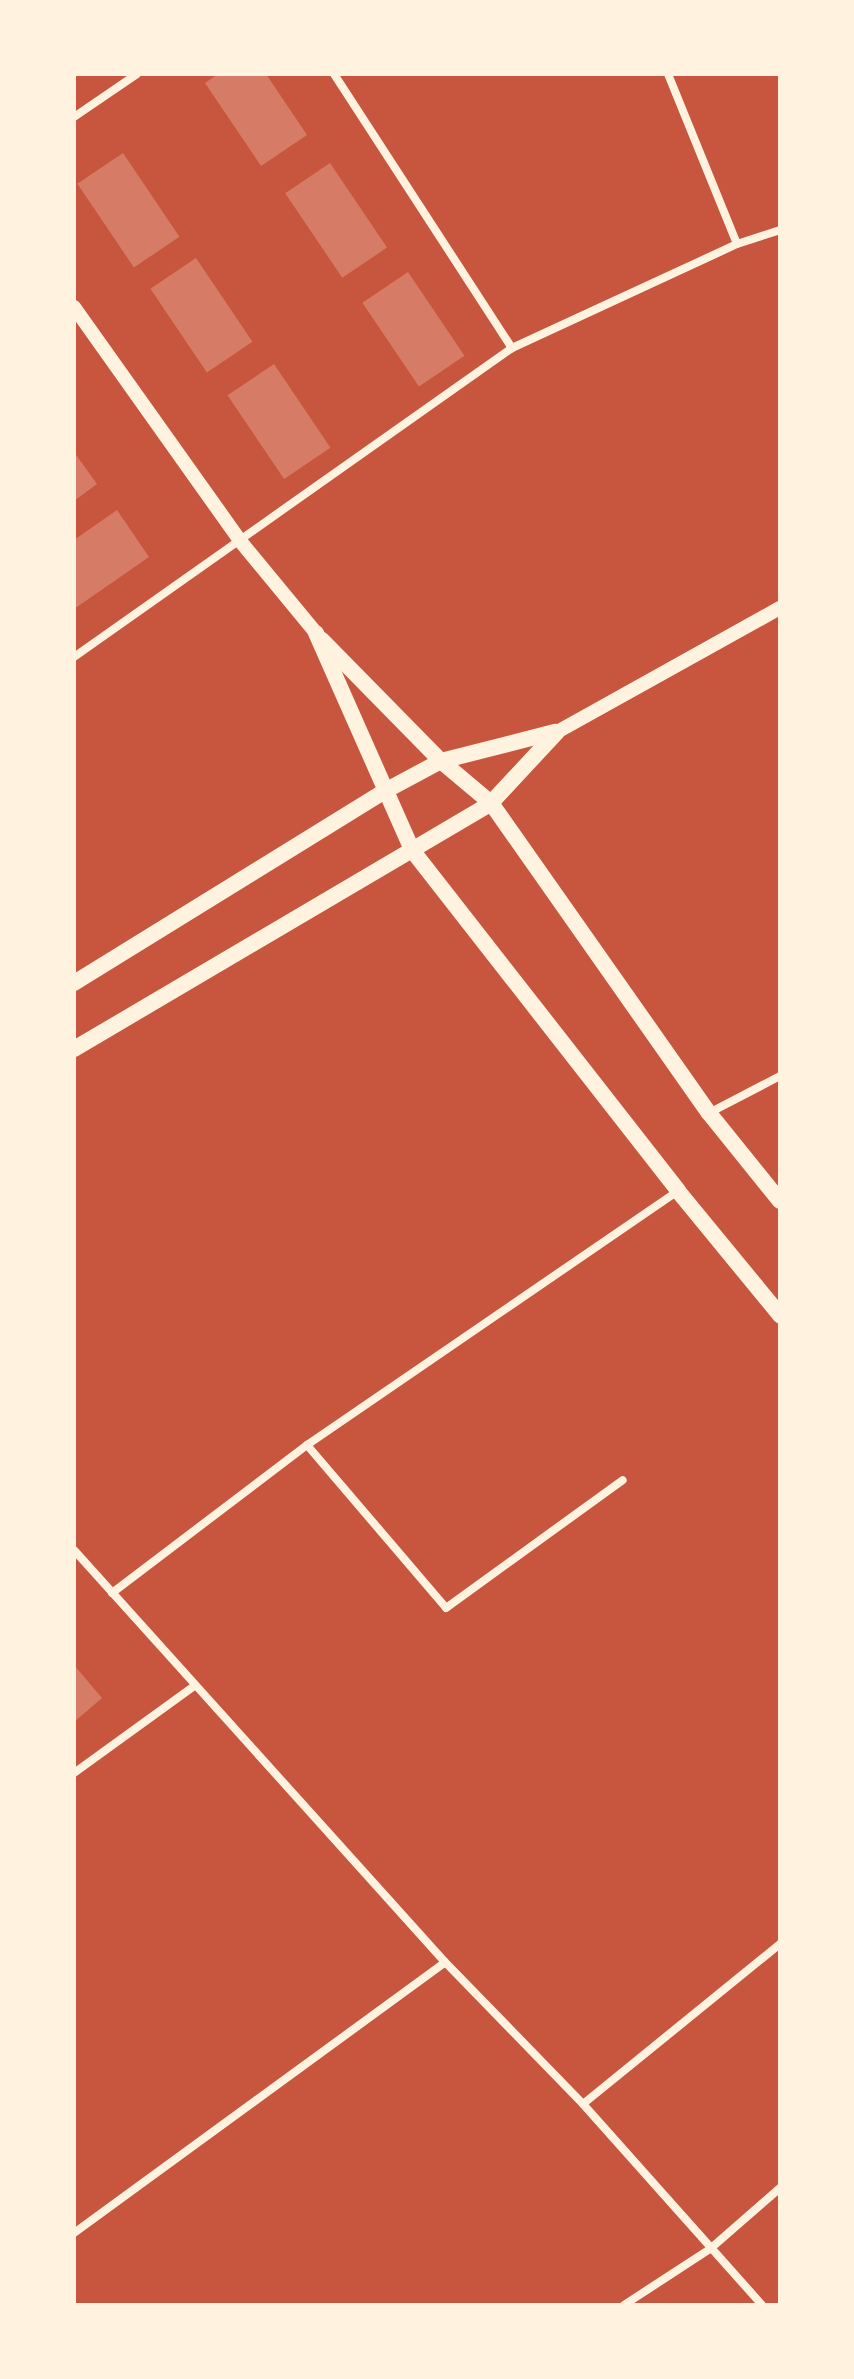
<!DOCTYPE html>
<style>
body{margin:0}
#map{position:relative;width:854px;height:2379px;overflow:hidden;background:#c8553d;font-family:"Open Sans",sans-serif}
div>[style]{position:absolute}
.building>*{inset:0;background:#d67c66;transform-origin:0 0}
.minor>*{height:8px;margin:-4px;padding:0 4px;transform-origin:4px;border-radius:4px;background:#fff3e0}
.tertiary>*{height:14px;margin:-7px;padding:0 7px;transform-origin:7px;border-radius:7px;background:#fff3e0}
.secondary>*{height:16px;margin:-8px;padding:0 8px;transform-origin:8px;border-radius:8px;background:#fff3e0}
span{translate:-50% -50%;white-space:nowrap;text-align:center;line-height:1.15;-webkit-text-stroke:7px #fff3e0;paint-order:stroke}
.frame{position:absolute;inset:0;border:76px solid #fff3e0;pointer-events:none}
</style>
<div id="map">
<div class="building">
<i style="clip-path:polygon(218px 74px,266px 74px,307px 135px,261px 166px,205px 83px)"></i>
<i style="left:123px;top:153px;width:101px;height:55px;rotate:56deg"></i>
<i style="left:330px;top:163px;width:102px;height:54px;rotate:56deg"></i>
<i style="left:196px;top:258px;width:101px;height:55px;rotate:56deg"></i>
<i style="left:408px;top:272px;width:101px;height:55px;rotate:56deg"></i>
<i style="left:274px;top:364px;width:101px;height:56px;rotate:56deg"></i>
<i style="clip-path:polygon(74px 452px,97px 484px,74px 501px)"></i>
<i style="clip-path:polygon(117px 510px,149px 557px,74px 609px,74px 540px)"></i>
<i style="clip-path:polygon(74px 1665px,102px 1698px,74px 1722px)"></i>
</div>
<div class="minor">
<i style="left:334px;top:74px;width:327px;rotate:57deg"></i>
<i style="left:668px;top:74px;width:183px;rotate:67.9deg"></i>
<i style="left:74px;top:117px;width:76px;rotate:-34.3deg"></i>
<i style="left:74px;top:657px;width:536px;rotate:-35.2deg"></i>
<i style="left:512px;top:348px;width:248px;rotate:-24.8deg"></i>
<i style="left:737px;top:244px;width:45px;rotate:-18deg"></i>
<i style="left:709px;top:1113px;width:80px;rotate:-27.5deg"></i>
<i style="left:307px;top:1445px;width:214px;rotate:49.5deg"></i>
<i style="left:446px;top:1608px;width:218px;rotate:-35.9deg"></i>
<i style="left:74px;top:1550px;width:554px;rotate:48deg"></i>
<i style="left:445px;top:1962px;width:198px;rotate:45.8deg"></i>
<i style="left:583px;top:2104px;width:269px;rotate:48.3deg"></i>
<i style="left:112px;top:1593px;width:245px;rotate:-37.2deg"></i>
<i style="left:307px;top:1445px;width:450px;rotate:-34.4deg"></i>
<i style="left:74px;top:1773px;width:148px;rotate:-35.9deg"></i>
<i style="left:583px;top:2104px;width:254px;rotate:-39.1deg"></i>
<i style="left:74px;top:2233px;width:459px;rotate:-36.1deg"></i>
<i style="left:624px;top:2305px;width:103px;rotate:-33.1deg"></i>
<i style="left:710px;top:2249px;width:93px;rotate:-41.1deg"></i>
</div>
<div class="tertiary">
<i style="left:74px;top:307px;width:288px;rotate:54.6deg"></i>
<i style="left:241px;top:542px;width:118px;rotate:50.5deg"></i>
<i style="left:557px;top:732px;width:255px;rotate:-29.1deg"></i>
</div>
<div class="secondary">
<i style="left:316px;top:633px;width:237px;rotate:66.1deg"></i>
<i style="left:412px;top:850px;width:432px;rotate:52deg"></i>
<i style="left:678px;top:1191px;width:161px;rotate:50.6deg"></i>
<i style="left:322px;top:640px;width:170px;rotate:45.5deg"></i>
<i style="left:441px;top:761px;width:65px;rotate:40deg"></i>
<i style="left:491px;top:803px;width:379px;rotate:54.9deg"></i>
<i style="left:709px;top:1113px;width:113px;rotate:51.1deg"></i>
<i style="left:74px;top:983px;width:365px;rotate:-31.7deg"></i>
<i style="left:385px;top:791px;width:64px;rotate:-28.2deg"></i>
<i style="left:441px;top:761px;width:118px;rotate:-14.3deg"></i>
<i style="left:74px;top:1049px;width:484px;rotate:-30.5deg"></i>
<i style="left:491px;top:803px;width:97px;rotate:-47.1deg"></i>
</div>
<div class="frame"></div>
</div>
